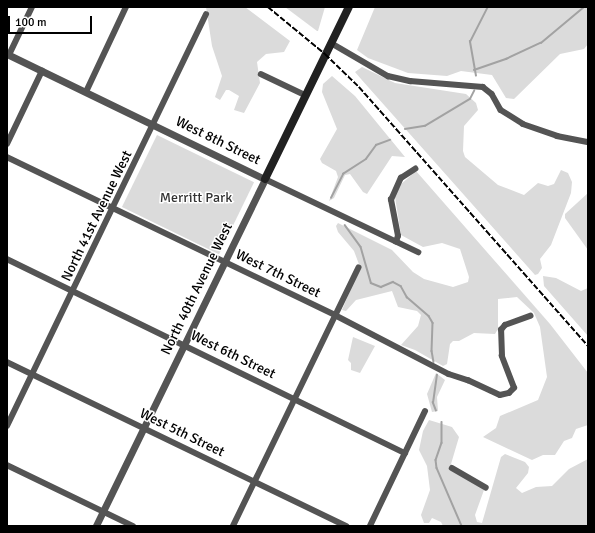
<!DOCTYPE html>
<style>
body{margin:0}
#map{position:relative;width:595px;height:533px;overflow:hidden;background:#fff;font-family:Signika,sans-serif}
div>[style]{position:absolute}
.green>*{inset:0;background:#dbdbdb;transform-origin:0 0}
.stream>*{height:1.5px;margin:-0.75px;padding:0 0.75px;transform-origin:0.75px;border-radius:0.75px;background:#a2a2a2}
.minor>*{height:5.5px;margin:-2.75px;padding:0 2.75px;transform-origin:2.75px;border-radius:2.75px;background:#545454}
.tertiary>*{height:7px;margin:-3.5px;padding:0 3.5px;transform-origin:3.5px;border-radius:3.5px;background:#545454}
.secondary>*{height:8px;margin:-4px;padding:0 4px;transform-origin:4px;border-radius:4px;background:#212121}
.rail>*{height:1.5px;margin-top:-0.75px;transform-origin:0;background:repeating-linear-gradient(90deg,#000 0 6px,transparent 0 8px)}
span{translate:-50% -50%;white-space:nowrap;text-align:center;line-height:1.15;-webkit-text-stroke:3px #fff;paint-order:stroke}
.street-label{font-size:14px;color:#000}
.park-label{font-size:14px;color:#323232}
.frame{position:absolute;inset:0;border:8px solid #000;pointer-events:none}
.scale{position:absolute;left:8px;top:16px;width:84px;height:18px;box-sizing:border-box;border:2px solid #000;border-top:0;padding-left:5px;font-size:12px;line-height:14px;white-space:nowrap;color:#000;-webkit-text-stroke:3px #fff;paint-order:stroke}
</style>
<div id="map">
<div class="green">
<i style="clip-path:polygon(206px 7px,245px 7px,290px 41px,284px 52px,266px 54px,257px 62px,260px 83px,244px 113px,234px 110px,239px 96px,229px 90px,226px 90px,220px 100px,215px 97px,222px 76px,212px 46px)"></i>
<i style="clip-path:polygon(285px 7px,325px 7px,318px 31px,317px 31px)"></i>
<i style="clip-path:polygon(375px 7px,588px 7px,588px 44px,584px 49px,560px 54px,514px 99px,506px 98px,492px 75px,461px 71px,447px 76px,408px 73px,368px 58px,357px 50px)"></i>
<i style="clip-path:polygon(362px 67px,395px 83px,466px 94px,476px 103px,478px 110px,464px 126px,463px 151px,465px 157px,498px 185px,524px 195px,538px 183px,548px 186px,554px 184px,561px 170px,568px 173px,572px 182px,571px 193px,551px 245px,540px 259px,542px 268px,538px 274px,535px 275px,361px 79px,355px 72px)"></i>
<i style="clip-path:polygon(332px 76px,355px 96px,405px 157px,392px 156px,367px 194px,363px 192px,350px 174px,345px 175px,334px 198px,329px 201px,338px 177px,336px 171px,322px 163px,320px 159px,337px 129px,322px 92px,323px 84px)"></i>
<i style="left:157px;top:135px;width:108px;height:80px;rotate:26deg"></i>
<i style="clip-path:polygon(416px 171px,550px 324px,588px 373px,588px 425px,576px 429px,572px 438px,564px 441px,555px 455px,543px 455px,532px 460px,483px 437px,496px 428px,500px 416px,538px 400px,547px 377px,540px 327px,534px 313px,517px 297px,498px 299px,498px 329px,495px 334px,474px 333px,459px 341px,453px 341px,450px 344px,447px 364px,443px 366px,415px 350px,401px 345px,418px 326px,421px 315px,417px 311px,398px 307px,392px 291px,356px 300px,346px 311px,342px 310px,360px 267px,354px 251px,338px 232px,336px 226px,338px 223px,392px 250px,413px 272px,424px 279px,453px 287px,468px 282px,469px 277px,460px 249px,442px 243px,423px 247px,401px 235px,395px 197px,400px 185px)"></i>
<i style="clip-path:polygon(588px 193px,588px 250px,565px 218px,565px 214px)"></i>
<i style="clip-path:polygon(543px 276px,556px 278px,581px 291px,588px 288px,588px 336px,544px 286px)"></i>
<i style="clip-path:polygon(353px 337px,375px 346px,360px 373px,351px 370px,351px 363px,348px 360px)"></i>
<i style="clip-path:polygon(436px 373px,445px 380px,437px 397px,438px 411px,432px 412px,427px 394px)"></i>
<i style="clip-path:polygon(429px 420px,452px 427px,459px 437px,451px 464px,452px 469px,480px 484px,484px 490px,475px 515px,477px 522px,482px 523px,501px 457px,505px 454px,525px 462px,529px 467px,528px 473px,516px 488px,522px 493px,536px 487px,552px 486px,569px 469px,588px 459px,588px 526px,443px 526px,441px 522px,432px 518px,429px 523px,424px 523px,421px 515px,430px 490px,427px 466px,419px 450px,423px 431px)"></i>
</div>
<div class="stream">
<i style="left:474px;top:70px;width:34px;rotate:-19deg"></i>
<i style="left:506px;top:59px;width:38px;rotate:-25deg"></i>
<i style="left:541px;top:43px;width:56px;rotate:-39.9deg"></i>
<i style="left:476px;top:76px;width:35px;rotate:-100deg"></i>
<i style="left:470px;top:42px;width:39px;rotate:-63deg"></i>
<i style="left:405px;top:129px;width:20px;rotate:-9deg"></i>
<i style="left:425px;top:126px;width:52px;rotate:-31deg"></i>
<i style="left:470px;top:99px;width:9px;rotate:-63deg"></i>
<i style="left:331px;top:198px;width:27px;rotate:-63deg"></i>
<i style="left:343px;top:174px;width:27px;rotate:-33deg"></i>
<i style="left:366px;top:159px;width:17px;rotate:-54deg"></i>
<i style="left:376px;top:145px;width:15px;rotate:-20deg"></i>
<i style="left:345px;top:225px;width:27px;rotate:54deg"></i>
<i style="left:361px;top:247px;width:37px;rotate:74deg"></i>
<i style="left:371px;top:283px;width:11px;rotate:22deg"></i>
<i style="left:381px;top:287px;width:13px;rotate:-23deg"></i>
<i style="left:393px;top:282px;width:9px;rotate:27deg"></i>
<i style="left:401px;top:286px;width:13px;rotate:61deg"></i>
<i style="left:407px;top:297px;width:29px;rotate:41deg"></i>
<i style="left:429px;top:316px;width:8px;rotate:60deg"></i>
<i style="left:433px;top:323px;width:28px;rotate:92deg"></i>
<i style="left:432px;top:351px;width:11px;rotate:80deg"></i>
<i style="left:436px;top:411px;width:9px;rotate:-111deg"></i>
<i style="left:433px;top:403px;width:28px;rotate:-82deg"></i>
<i style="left:442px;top:422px;width:21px;rotate:90deg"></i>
<i style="left:442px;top:443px;width:18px;rotate:109deg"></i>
<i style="left:436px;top:460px;width:8px;rotate:83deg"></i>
<i style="left:437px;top:468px;width:63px;rotate:66.7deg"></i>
</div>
<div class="minor">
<i style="left:331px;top:43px;width:66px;rotate:30.1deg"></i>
<i style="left:388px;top:76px;width:23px;rotate:13deg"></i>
<i style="left:410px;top:81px;width:73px;rotate:4.7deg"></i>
<i style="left:483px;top:87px;width:11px;rotate:38deg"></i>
<i style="left:492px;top:94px;width:18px;rotate:61deg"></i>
<i style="left:501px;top:110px;width:26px;rotate:32deg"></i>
<i style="left:523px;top:124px;width:36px;rotate:19deg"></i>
<i style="left:557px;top:136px;width:32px;rotate:11deg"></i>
<i style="left:9px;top:55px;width:53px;rotate:-64.4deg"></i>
<i style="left:261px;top:74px;width:49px;rotate:25.5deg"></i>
<i style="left:86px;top:92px;width:94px;rotate:-64.8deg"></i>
<i style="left:7px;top:144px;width:81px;rotate:-64.4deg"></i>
<i style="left:7px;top:157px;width:364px;rotate:25.7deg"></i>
<i style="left:335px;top:315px;width:128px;rotate:27.4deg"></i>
<i style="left:449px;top:374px;width:20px;rotate:18deg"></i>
<i style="left:468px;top:380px;width:35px;rotate:25deg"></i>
<i style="left:500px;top:395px;width:9px;rotate:-13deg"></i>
<i style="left:509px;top:393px;width:7px;rotate:-45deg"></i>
<i style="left:514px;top:388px;width:34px;rotate:-111deg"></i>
<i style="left:502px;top:356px;width:26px;rotate:-92deg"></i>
<i style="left:501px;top:330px;width:6px;rotate:-51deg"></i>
<i style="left:505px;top:325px;width:27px;rotate:-20deg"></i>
<i style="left:265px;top:179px;width:170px;rotate:25.5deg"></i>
<i style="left:396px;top:242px;width:6px;rotate:-72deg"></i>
<i style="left:398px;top:236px;width:37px;rotate:-101deg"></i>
<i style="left:391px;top:200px;width:24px;rotate:-66deg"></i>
<i style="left:401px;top:178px;width:17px;rotate:-33deg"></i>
<i style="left:7px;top:259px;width:443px;rotate:26deg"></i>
<i style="left:7px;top:362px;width:377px;rotate:25.8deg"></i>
<i style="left:7px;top:426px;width:457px;rotate:-64.2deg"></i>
<i style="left:7px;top:465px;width:140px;rotate:25.8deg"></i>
<i style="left:452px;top:468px;width:39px;rotate:30deg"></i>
<i style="left:233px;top:526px;width:287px;rotate:-64.1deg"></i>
<i style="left:370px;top:526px;width:127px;rotate:-64.4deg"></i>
</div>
<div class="tertiary">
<i style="left:7px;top:54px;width:287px;rotate:25.9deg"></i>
<i style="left:265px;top:179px;width:386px;rotate:116deg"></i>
</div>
<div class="secondary">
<i style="left:265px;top:179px;width:191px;rotate:-64deg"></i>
</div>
<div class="rail">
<i style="left:268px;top:7px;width:74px;rotate:39.5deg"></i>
<i style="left:325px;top:54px;width:47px;rotate:44.1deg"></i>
<i style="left:359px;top:87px;width:346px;rotate:48.5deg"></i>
</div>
<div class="street-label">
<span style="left:218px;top:141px;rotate:26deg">West 8th Street</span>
<span style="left:97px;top:216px;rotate:-64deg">North 41st Avenue West</span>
<span style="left:278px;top:274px;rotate:26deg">West 7th Street</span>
<span style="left:197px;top:289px;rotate:-64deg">North 40th Avenue West</span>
<span style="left:233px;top:355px;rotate:26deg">West 6th Street</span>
<span style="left:182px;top:433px;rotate:26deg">West 5th Street</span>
</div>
<div class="park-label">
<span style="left:196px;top:198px">Merritt Park</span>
</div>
<div class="frame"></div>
<div class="scale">100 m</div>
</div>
